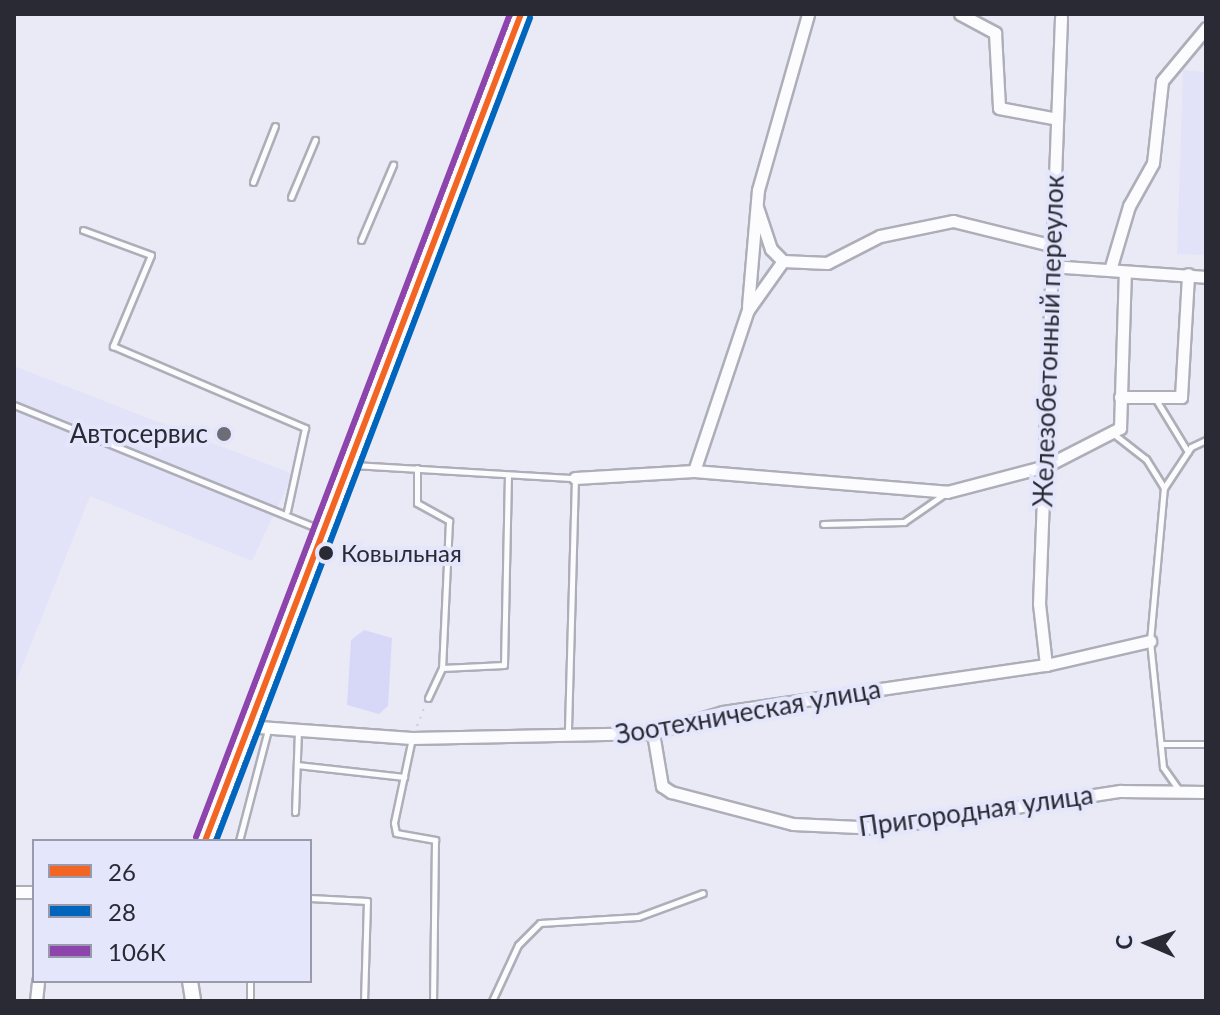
<!DOCTYPE html>
<meta charset="utf-8">
<style>
body{margin:0}
#map{position:relative;width:1220px;height:1015px;overflow:hidden;background:#eaeaf6;font-family:Lato,sans-serif}
div>[style]{position:absolute}
.built>*{inset:0;background:#e2e3f8}
.green>*{inset:0;background:#d7d8f8}
.path>*{height:2px;margin-top:-1px;transform-origin:0;background:repeating-linear-gradient(90deg,#cbcbd0 0 2px,transparent 0 8px)}
.roads{filter:drop-shadow(2px 0 #aeaeb8) drop-shadow(-2px 0 #aeaeb8) drop-shadow(0 2px #aeaeb8) drop-shadow(0 -2px #aeaeb8)}
.lane>*{height:5px;margin:-2.5px;padding:0 2.5px;transform-origin:2.5px;border-radius:2.5px;background:#fcfcfe}
.street>*{height:11px;margin:-5.5px;padding:0 5.5px;transform-origin:5.5px;border-radius:5.5px;background:#fcfcfe}
.secondary>*{height:14px;margin:-7px;padding:0 7px;transform-origin:7px;border-radius:7px;background:#fcfcfe}
.bus-1>*{height:6px;margin:-3px;padding:0 3px;transform-origin:3px;border-radius:3px;background:#f26522}
.bus-2>*{height:6px;margin:-3px;padding:0 3px;transform-origin:3px;border-radius:3px;background:#0065bd}
.bus-3>*{height:6px;margin:-3px;padding:0 3px;transform-origin:3px;border-radius:3px;background:#8e44ad}
.dots>*{width:22px;height:22px;translate:-50% -50%;box-sizing:border-box;border:4px solid #e4e6fc;border-radius:50%}
span{translate:-50% -50%;white-space:nowrap;text-align:center;line-height:1.15;-webkit-text-stroke:8px #e4e6fc;paint-order:stroke}
.bus-label{font-size:24px;color:#292a34}
.left{translate:0 -50%;text-align:left}
.street-label{font-size:26px;color:#292a34}
.poi-label{font-size:26px;color:#292a34}
.right{translate:-100% -50%;text-align:right}
.frame{position:absolute;inset:0;border:16px solid #292a34;pointer-events:none}
.legend{position:absolute;left:32px;top:839px;width:280px;height:144px;box-sizing:border-box;background:#e4e6fc;border:2px solid #999bac;margin:0;padding:10px 14px;list-style:none;font-size:24px;color:#292a34}
.legend li{display:flex;align-items:center;gap:16px;height:40px}
.legend b{width:40px;border:2px solid #999bac}
.north{position:absolute;left:1108px;top:903px;width:80px;height:80px;-webkit-text-stroke:6px #e4e6fc;paint-order:stroke;rotate:272deg;font-size:22px;font-weight:700;line-height:32px;text-align:center;color:#292a34}
.north::after{content:'';display:block;margin:auto;width:28px;height:36px;background:#292a34;clip-path:polygon(50% 0,100% 100%,50% 72%,0 100%)}
</style>
<div id="map">
<div class="built">
<i style="clip-path:polygon(1183px 70px,1206px 72px,1206px 255px,1177px 254px)"></i>
<i style="clip-path:polygon(14px 366px,293px 474px,252px 561px,90px 496px,14px 687px)"></i>
</div>
<div class="green">
<i style="clip-path:polygon(364px 630px,392px 638px,388px 706px,379px 714px,347px 705px,351px 640px)"></i>
</div>
<div class="path">
<i style="left:417px;top:726px;width:22px;rotate:-68deg"></i>
</div>
<div class="roads">
<div class="lane">
<i style="left:253px;top:182px;width:60px;rotate:-68.6deg"></i>
<i style="left:291px;top:197px;width:62px;rotate:-67.2deg"></i>
<i style="left:83px;top:230px;width:72px;rotate:20.2deg"></i>
<i style="left:151px;top:255px;width:99px;rotate:112.7deg"></i>
<i style="left:113px;top:346px;width:209px;rotate:23.1deg"></i>
<i style="left:305px;top:428px;width:85px;rotate:102.2deg"></i>
<i style="left:361px;top:240px;width:82px;rotate:-66.9deg"></i>
<i style="left:1155px;top:398px;width:63px;rotate:58.6deg"></i>
<i style="left:14px;top:405px;width:330px;rotate:22.1deg"></i>
<i style="left:1115px;top:435px;width:39px;rotate:38deg"></i>
<i style="left:1146px;top:459px;width:34px;rotate:58deg"></i>
<i style="left:353px;top:465px;width:222px;rotate:3.4deg"></i>
<i style="left:575px;top:478px;width:255px;rotate:91.6deg"></i>
<i style="left:417px;top:468px;width:35px;rotate:90deg"></i>
<i style="left:417px;top:503px;width:37px;rotate:29deg"></i>
<i style="left:449px;top:521px;width:147px;rotate:92.7deg"></i>
<i style="left:823px;top:524px;width:81px;rotate:-1.4deg"></i>
<i style="left:904px;top:522px;width:47px;rotate:-34.7deg"></i>
<i style="left:428px;top:698px;width:33px;rotate:-65deg"></i>
<i style="left:442px;top:668px;width:62px;rotate:-2.8deg"></i>
<i style="left:504px;top:665px;width:189px;rotate:-88.8deg"></i>
<i style="left:412px;top:738px;width:87px;rotate:102deg"></i>
<i style="left:394px;top:823px;width:10px;rotate:79deg"></i>
<i style="left:396px;top:833px;width:40px;rotate:10deg"></i>
<i style="left:435px;top:840px;width:161px;rotate:90.7deg"></i>
<i style="left:1161px;top:744px;width:45px"></i>
<i style="left:297px;top:765px;width:108px;rotate:6.4deg"></i>
<i style="left:1179px;top:790px;width:28px;rotate:-125deg"></i>
<i style="left:1163px;top:767px;width:127px;rotate:-95.9deg"></i>
<i style="left:1150px;top:641px;width:154px;rotate:-84.8deg"></i>
<i style="left:1164px;top:488px;width:49px;rotate:-56.6deg"></i>
<i style="left:1191px;top:447px;width:17px;rotate:-25deg"></i>
<i style="left:295px;top:812px;width:81px;rotate:-87.9deg"></i>
<i style="left:239px;top:841px;width:115px;rotate:-75.4deg"></i>
<i style="left:310px;top:898px;width:57px;rotate:3deg"></i>
<i style="left:367px;top:901px;width:100px;rotate:91.7deg"></i>
<i style="left:250px;top:981px;width:20px;rotate:90deg"></i>
<i style="left:492px;top:1001px;width:62px;rotate:-65.1deg"></i>
<i style="left:518px;top:945px;width:31px;rotate:-45deg"></i>
<i style="left:540px;top:923px;width:98px;rotate:-3.5deg"></i>
<i style="left:638px;top:917px;width:69px;rotate:-20.3deg"></i>
</div>
<div class="street">
<i style="left:960px;top:14px;width:40px;rotate:28deg"></i>
<i style="left:995px;top:33px;width:75px;rotate:86.9deg"></i>
<i style="left:999px;top:108px;width:59px;rotate:10.7deg"></i>
<i style="left:757px;top:207px;width:44px;rotate:71.6deg"></i>
<i style="left:771px;top:249px;width:17px;rotate:45deg"></i>
<i style="left:1050px;top:266px;width:156px;rotate:4deg"></i>
<i style="left:1110px;top:270px;width:67px;rotate:-73.5deg"></i>
<i style="left:1129px;top:206px;width:49px;rotate:-60.8deg"></i>
<i style="left:1153px;top:163px;width:82px;rotate:-83.7deg"></i>
<i style="left:1162px;top:81px;width:69px;rotate:-50.3deg"></i>
<i style="left:748px;top:306px;width:116px;rotate:-85.1deg"></i>
<i style="left:758px;top:190px;width:183px;rotate:-74.1deg"></i>
<i style="left:1120px;top:397px;width:61px"></i>
<i style="left:1181px;top:397px;width:123px;rotate:-86.7deg"></i>
<i style="left:694px;top:471px;width:170px;rotate:-71.5deg"></i>
<i style="left:748px;top:310px;width:60px;rotate:-54.5deg"></i>
<i style="left:783px;top:261px;width:44px;rotate:2.6deg"></i>
<i style="left:827px;top:263px;width:59px;rotate:-27deg"></i>
<i style="left:880px;top:236px;width:75px;rotate:-11.6deg"></i>
<i style="left:953px;top:221px;width:100px;rotate:13.9deg"></i>
<i style="left:575px;top:478px;width:119px;rotate:-3.4deg"></i>
<i style="left:694px;top:471px;width:254px;rotate:4.7deg"></i>
<i style="left:947px;top:492px;width:102px;rotate:-14.7deg"></i>
<i style="left:1046px;top:466px;width:83px;rotate:-27.2deg"></i>
<i style="left:1120px;top:428px;width:156px;rotate:-88.2deg"></i>
<i style="left:1046px;top:665px;width:61px;rotate:-96.5deg"></i>
<i style="left:1039px;top:604px;width:587px;rotate:-87.85deg"></i>
<i style="left:245px;top:726px;width:167px;rotate:4.1deg"></i>
<i style="left:412px;top:738px;width:241px;rotate:-1.2deg"></i>
<i style="left:653px;top:733px;width:73px;rotate:-16.7deg"></i>
<i style="left:723px;top:712px;width:326px;rotate:-8.3deg"></i>
<i style="left:1046px;top:665px;width:107px;rotate:-13deg"></i>
<i style="left:653px;top:733px;width:54px;rotate:80.4deg"></i>
<i style="left:662px;top:786px;width:11px;rotate:34deg"></i>
<i style="left:671px;top:792px;width:126px;rotate:14.7deg"></i>
<i style="left:793px;top:824px;width:87px;rotate:2.6deg"></i>
<i style="left:880px;top:828px;width:243px;rotate:-8.8deg"></i>
<i style="left:1120px;top:791px;width:86px;rotate:0.7deg"></i>
<i style="left:14px;top:892px;width:20px"></i>
<i style="left:36px;top:1001px;width:20px;rotate:-84deg"></i>
</div>
<div class="secondary">
<i style="left:205px;top:841px;width:885px;rotate:-69.09deg"></i>
<i style="left:190px;top:981px;width:20px;rotate:81deg"></i>
</div>
</div>
<div class="bus-1">
<i style="left:205px;top:841px;width:885px;rotate:-69.09deg"></i>
</div>
<div class="bus-2">
<i style="left:216px;top:841px;width:881px;rotate:-69.12deg"></i>
</div>
<div class="bus-3">
<i style="left:196px;top:837px;width:881px;rotate:-69.12deg"></i>
</div>
<div class="dots">
<i style="left:224px;top:434px;background:#6d6d78"></i>
<i style="left:326px;top:553px;background:#292a34"></i>
</div>
<div class="bus-label">
<span class="left" style="left:341px;top:553px">Ковыльная</span>
</div>
<div class="street-label">
<span style="left:1049px;top:341px;rotate:-88deg">Железобетонный переулок</span>
<span style="left:748px;top:712px;rotate:-10deg">Зоотехническая улица</span>
<span style="left:976px;top:811px;rotate:-8deg">Пригородная улица</span>
</div>
<div class="poi-label">
<span class="right" style="left:208px;top:434px">Автосервис</span>
</div>
<div class="frame"></div>
<ul class="legend">
<li><b style="height:10px;background:#f26522"></b>26</li>
<li><b style="height:10px;background:#0065bd"></b>28</li>
<li><b style="height:10px;background:#8e44ad"></b>106К</li>
</ul>
<div class="north">С</div>
</div>
